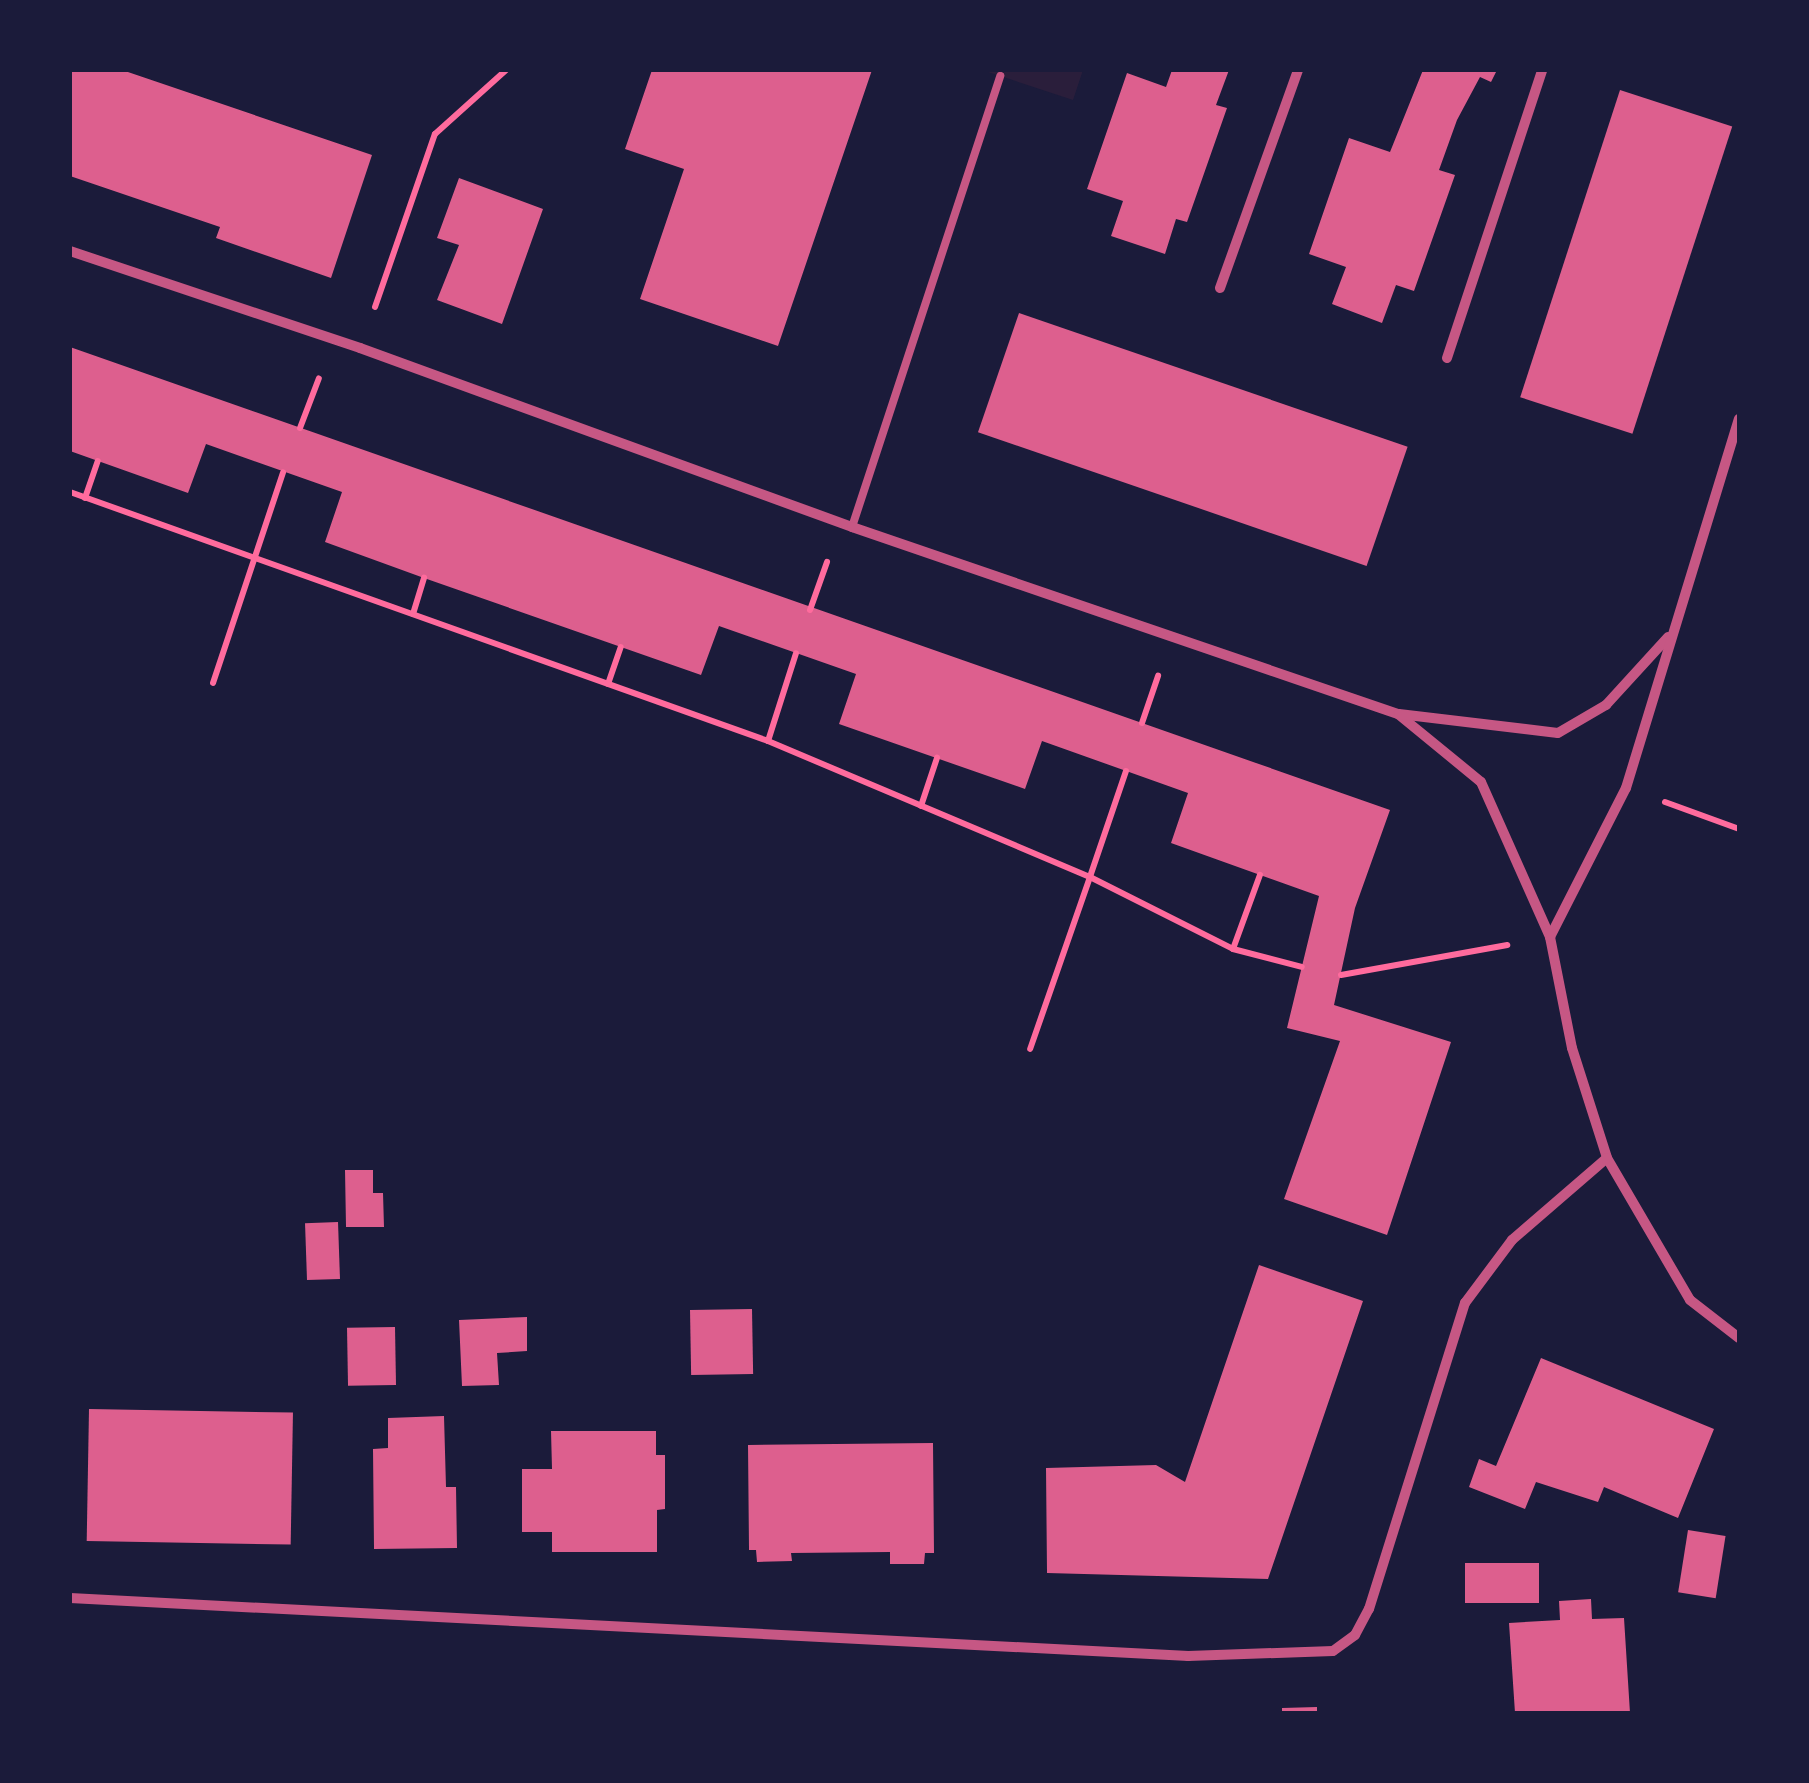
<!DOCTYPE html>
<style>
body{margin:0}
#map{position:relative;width:1809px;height:1783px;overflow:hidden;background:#1b1b3a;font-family:"Exo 2",sans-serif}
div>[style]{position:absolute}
.green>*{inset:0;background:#2a1e3b}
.building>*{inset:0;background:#dd5f8e;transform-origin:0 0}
.path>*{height:6px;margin:-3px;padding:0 3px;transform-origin:3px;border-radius:3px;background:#ff6b9d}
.service>*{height:8px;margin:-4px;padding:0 4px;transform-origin:4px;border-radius:4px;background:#c65784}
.minor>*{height:10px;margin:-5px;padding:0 5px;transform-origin:5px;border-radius:5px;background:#c65784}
span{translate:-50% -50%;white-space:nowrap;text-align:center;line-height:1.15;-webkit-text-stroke:8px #1b1b3a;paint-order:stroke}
.frame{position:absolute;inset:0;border:72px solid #1b1b3a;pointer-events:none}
</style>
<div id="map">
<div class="green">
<i style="clip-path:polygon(982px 70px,1083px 70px,1073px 100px)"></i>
</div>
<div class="building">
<i style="clip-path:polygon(70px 70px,122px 70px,372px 155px,331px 278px,216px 238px,220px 227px,70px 176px)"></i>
<i style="clip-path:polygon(652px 70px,872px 70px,778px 346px,640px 299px,684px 169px,625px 149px)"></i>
<i style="clip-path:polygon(1172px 70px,1229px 70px,1216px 105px,1227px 108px,1187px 222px,1176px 219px,1165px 254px,1111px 236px,1123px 201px,1087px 189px,1127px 73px,1166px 87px)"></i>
<i style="clip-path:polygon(1423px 70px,1497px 70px,1491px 82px,1480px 77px,1457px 120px,1439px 170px,1455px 175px,1414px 291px,1396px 285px,1382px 323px,1332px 304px,1346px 267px,1309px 254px,1349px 138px,1390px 152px)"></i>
<i style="left:1620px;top:90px;width:118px;height:323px;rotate:18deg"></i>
<i style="clip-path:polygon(459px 178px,543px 209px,502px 324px,437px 300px,459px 245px,437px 238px)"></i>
<i style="left:1019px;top:313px;width:411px;height:126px;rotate:19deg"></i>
<i style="clip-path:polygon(70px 347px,1390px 810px,1355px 908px,1334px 1005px,1451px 1042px,1387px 1235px,1284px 1199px,1340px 1041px,1287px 1028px,1319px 896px,1171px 843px,1188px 793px,1042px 741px,1025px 789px,839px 724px,856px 674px,719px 626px,701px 675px,424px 578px,325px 542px,342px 492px,206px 444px,188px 493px,70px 451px)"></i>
<i style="clip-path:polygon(345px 1170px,373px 1170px,373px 1193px,383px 1193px,384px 1227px,346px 1227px)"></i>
<i style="left:338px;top:1222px;width:57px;height:33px;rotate:88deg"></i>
<i style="clip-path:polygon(1259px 1265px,1363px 1301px,1268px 1579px,1047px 1573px,1046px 1468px,1156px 1465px,1185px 1482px)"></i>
<i style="left:752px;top:1309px;width:65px;height:62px;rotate:89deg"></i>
<i style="clip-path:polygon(527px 1317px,527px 1351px,497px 1353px,499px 1385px,462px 1386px,459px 1320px)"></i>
<i style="left:395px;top:1327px;width:58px;height:48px;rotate:89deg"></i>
<i style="clip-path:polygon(1541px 1358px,1714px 1429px,1678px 1518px,1604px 1487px,1598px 1502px,1536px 1482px,1525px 1509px,1469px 1487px,1479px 1459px,1496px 1466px)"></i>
<i style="left:89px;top:1409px;width:204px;height:132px;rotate:1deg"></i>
<i style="clip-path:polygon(444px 1416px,446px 1487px,456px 1487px,457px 1548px,374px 1549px,373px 1449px,388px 1448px,388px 1418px)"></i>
<i style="clip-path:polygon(551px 1431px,656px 1431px,656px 1455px,665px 1455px,665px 1509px,657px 1510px,657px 1552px,552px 1552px,552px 1532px,522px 1532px,522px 1469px,552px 1469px)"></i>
<i style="clip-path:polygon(933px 1443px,934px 1553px,925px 1553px,924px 1564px,890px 1564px,890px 1552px,791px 1553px,792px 1561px,757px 1562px,756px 1550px,749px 1550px,748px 1445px)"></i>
<i style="left:1688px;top:1530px;width:38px;height:63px;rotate:9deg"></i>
<i style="left:1539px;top:1563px;width:40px;height:74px;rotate:90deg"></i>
<i style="clip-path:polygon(1591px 1599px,1592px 1619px,1624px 1618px,1630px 1713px,1515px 1713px,1509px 1623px,1560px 1620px,1559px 1601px)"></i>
<i style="clip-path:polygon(1317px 1707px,1317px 1713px,1282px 1713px,1282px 1708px)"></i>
</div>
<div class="path">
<i style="left:375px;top:307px;width:183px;rotate:-70.9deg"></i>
<i style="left:435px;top:134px;width:96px;rotate:-42deg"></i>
<i style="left:300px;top:428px;width:53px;rotate:-69.2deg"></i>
<i style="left:70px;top:492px;width:741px;rotate:19.63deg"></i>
<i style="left:768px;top:741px;width:350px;rotate:22.9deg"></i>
<i style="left:1090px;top:877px;width:182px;rotate:109.2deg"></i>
<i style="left:85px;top:498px;width:39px;rotate:-71deg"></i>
<i style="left:810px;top:610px;width:51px;rotate:-70.5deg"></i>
<i style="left:413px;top:614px;width:38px;rotate:-73deg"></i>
<i style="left:213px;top:683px;width:222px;rotate:-71.6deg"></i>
<i style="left:608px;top:684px;width:39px;rotate:-71deg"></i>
<i style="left:1142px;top:723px;width:50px;rotate:-71.2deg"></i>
<i style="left:768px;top:741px;width:92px;rotate:-72.3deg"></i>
<i style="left:1126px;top:771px;width:112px;rotate:108.8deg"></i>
<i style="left:1090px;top:877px;width:160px;rotate:26.7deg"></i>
<i style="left:1233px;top:949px;width:71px;rotate:14.6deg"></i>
<i style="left:1665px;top:802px;width:79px;rotate:20deg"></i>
<i style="left:921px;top:806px;width:51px;rotate:-71.6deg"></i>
<i style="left:1233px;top:949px;width:79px;rotate:-70deg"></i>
<i style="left:1341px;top:975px;width:169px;rotate:-10.2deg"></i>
</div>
<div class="service">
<i style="left:852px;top:527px;width:475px;rotate:-71.8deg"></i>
</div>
<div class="minor">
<i style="left:70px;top:251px;width:306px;rotate:18.5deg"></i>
<i style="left:360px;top:348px;width:524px;rotate:19.99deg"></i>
<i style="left:852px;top:527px;width:577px;rotate:18.91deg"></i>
<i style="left:1398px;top:714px;width:107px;rotate:39.3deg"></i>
<i style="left:1481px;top:782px;width:170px;rotate:66deg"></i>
<i style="left:1550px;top:937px;width:113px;rotate:78.8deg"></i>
<i style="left:1572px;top:1048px;width:115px;rotate:72.3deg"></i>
<i style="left:1607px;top:1158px;width:164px;rotate:59.7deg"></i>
<i style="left:1690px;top:1300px;width:62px;rotate:37.8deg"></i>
<i style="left:1220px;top:288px;width:232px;rotate:-70.3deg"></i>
<i style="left:1447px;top:358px;width:303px;rotate:-71.7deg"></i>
<i style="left:1399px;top:714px;width:160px;rotate:6.8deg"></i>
<i style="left:1558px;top:733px;width:56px;rotate:-30.3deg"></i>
<i style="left:1606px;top:705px;width:92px;rotate:-47.6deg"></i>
<i style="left:1550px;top:937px;width:167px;rotate:-63deg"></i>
<i style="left:1626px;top:788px;width:386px;rotate:-73deg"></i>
<i style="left:70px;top:1598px;width:1120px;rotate:2.97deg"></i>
<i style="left:1188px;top:1656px;width:145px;rotate:-2deg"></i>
<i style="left:1333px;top:1651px;width:27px;rotate:-36deg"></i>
<i style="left:1355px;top:1635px;width:30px;rotate:-62deg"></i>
<i style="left:1369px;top:1609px;width:321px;rotate:-72.6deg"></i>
<i style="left:1465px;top:1303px;width:79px;rotate:-53.3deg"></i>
<i style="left:1512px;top:1240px;width:125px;rotate:-40.8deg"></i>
</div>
<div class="frame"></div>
</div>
